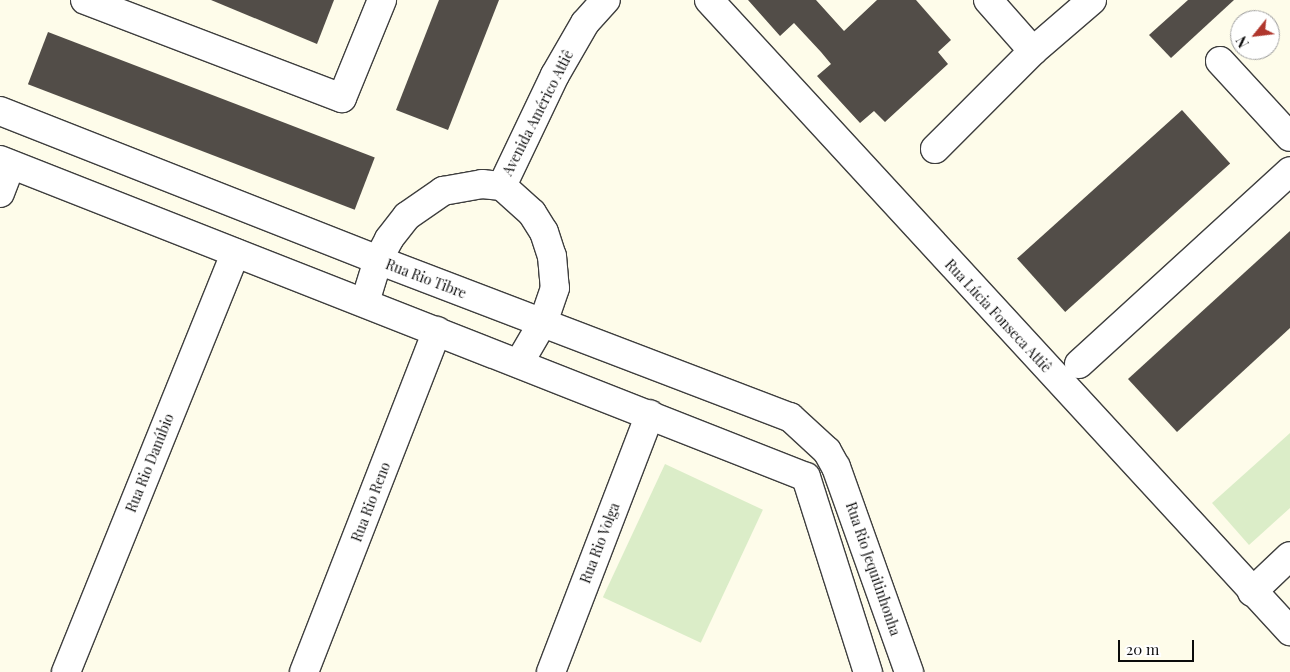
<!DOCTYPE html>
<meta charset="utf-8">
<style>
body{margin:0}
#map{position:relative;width:1290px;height:672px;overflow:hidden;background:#fefcea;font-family:"Playfair Display",serif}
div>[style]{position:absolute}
.pitch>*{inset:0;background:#dbedc8;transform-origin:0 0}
.building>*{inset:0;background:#524d48;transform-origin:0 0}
.roads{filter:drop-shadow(1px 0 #3e3e3e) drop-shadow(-1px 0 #3e3e3e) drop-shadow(0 1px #3e3e3e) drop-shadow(0 -1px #3e3e3e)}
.minor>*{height:28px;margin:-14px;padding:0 14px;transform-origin:14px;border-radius:14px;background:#fff}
span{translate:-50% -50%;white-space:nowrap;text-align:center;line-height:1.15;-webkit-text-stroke:5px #fff;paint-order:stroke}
.street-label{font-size:14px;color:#0b0b0b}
.north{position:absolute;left:1230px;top:10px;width:50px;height:50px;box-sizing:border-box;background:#fff;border:1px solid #9d9d9d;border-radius:50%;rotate:241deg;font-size:14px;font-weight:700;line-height:20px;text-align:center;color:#0b0b0b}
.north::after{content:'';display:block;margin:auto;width:18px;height:22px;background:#b0372d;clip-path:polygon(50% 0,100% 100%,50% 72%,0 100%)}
.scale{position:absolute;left:1118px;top:640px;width:76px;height:22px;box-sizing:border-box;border:2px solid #0b0b0b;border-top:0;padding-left:6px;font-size:15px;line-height:18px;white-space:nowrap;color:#0b0b0b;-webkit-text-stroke:4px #fff;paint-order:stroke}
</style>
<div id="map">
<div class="pitch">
<i style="clip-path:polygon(1290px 433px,1290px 508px,1249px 545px,1212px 503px)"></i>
<i style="left:665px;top:464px;width:108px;height:147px;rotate:25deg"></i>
</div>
<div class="building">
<i style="clip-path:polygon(211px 0,334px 0,317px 44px)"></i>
<i style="clip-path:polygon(439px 0,499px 0,448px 130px,396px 110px)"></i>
<i style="clip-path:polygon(748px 0,816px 0,844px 31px,877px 0,916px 0,951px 40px,938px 52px,948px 64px,885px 122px,874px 111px,860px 123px,817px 76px,831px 64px,821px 52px,794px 23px,780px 36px)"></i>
<i style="clip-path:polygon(1188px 0,1234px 0,1171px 58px,1149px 35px)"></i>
<i style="left:48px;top:32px;width:350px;height:56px;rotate:21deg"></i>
<i style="left:1182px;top:110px;width:72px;height:222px;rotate:48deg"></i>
<i style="clip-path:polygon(1290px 231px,1290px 328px,1177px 432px,1128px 379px)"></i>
</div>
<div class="roads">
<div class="minor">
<i style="left:85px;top:0;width:275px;rotate:20.9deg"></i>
<i style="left:342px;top:98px;width:106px;rotate:-67.8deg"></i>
<i style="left:709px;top:0;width:858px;rotate:47.36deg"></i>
<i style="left:988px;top:0;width:68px;rotate:48.6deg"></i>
<i style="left:1220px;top:61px;width:103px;rotate:47.4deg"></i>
<i style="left:0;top:111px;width:406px;rotate:21.5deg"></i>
<i style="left:378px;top:260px;width:441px;rotate:20.9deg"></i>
<i style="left:790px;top:417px;width:50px;rotate:42.6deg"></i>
<i style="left:827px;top:451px;width:18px;rotate:61deg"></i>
<i style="left:836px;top:467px;width:218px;rotate:70.4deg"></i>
<i style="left:935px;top:149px;width:139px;rotate:-45deg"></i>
<i style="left:1033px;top:51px;width:78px;rotate:-40.8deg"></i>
<i style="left:0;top:160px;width:866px;rotate:21.47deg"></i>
<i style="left:502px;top:186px;width:123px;rotate:-64.5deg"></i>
<i style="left:555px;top:75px;width:60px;rotate:-60deg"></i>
<i style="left:585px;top:23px;width:31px;rotate:-48deg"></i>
<i style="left:502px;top:186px;width:40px;rotate:42deg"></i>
<i style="left:532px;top:213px;width:22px;rotate:58deg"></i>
<i style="left:544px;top:232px;width:25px;rotate:72deg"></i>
<i style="left:552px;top:256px;width:32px;rotate:85deg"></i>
<i style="left:555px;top:288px;width:36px;rotate:109deg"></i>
<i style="left:543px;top:322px;width:48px;rotate:120.3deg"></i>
<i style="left:0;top:193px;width:30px;rotate:-69deg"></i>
<i style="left:365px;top:302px;width:44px;rotate:-72.8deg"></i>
<i style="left:378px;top:260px;width:24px;rotate:-62deg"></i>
<i style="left:389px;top:239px;width:29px;rotate:-52deg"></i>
<i style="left:407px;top:216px;width:44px;rotate:-34.8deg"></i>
<i style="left:443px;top:191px;width:40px;rotate:-10deg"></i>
<i style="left:482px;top:184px;width:20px;rotate:6deg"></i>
<i style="left:1079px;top:364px;width:286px;rotate:-42.4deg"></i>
<i style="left:806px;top:477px;width:205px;rotate:72.4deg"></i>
<i style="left:1252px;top:592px;width:52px;rotate:-43.5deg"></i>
<i style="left:66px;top:672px;width:452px;rotate:-68deg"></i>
<i style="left:304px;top:672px;width:366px;rotate:-68.7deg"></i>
<i style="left:551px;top:672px;width:276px;rotate:-69deg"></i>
</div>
</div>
<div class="street-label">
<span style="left:538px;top:113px;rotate:-63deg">Avenida Américo Attiê</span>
<span style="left:426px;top:279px;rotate:21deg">Rua Rio Tibre</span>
<span style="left:998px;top:316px;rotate:47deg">Rua Lúcia Fonseca Attiê</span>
<span style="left:150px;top:463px;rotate:-68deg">Rua Rio Danúbio</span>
<span style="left:371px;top:502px;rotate:-69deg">Rua Rio Reno</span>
<span style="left:600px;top:543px;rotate:-69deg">Rua Rio Volga</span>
<span style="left:873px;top:569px;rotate:71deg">Rua Rio Jequitinhonha</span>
</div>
<div class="north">N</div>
<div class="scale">20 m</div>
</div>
